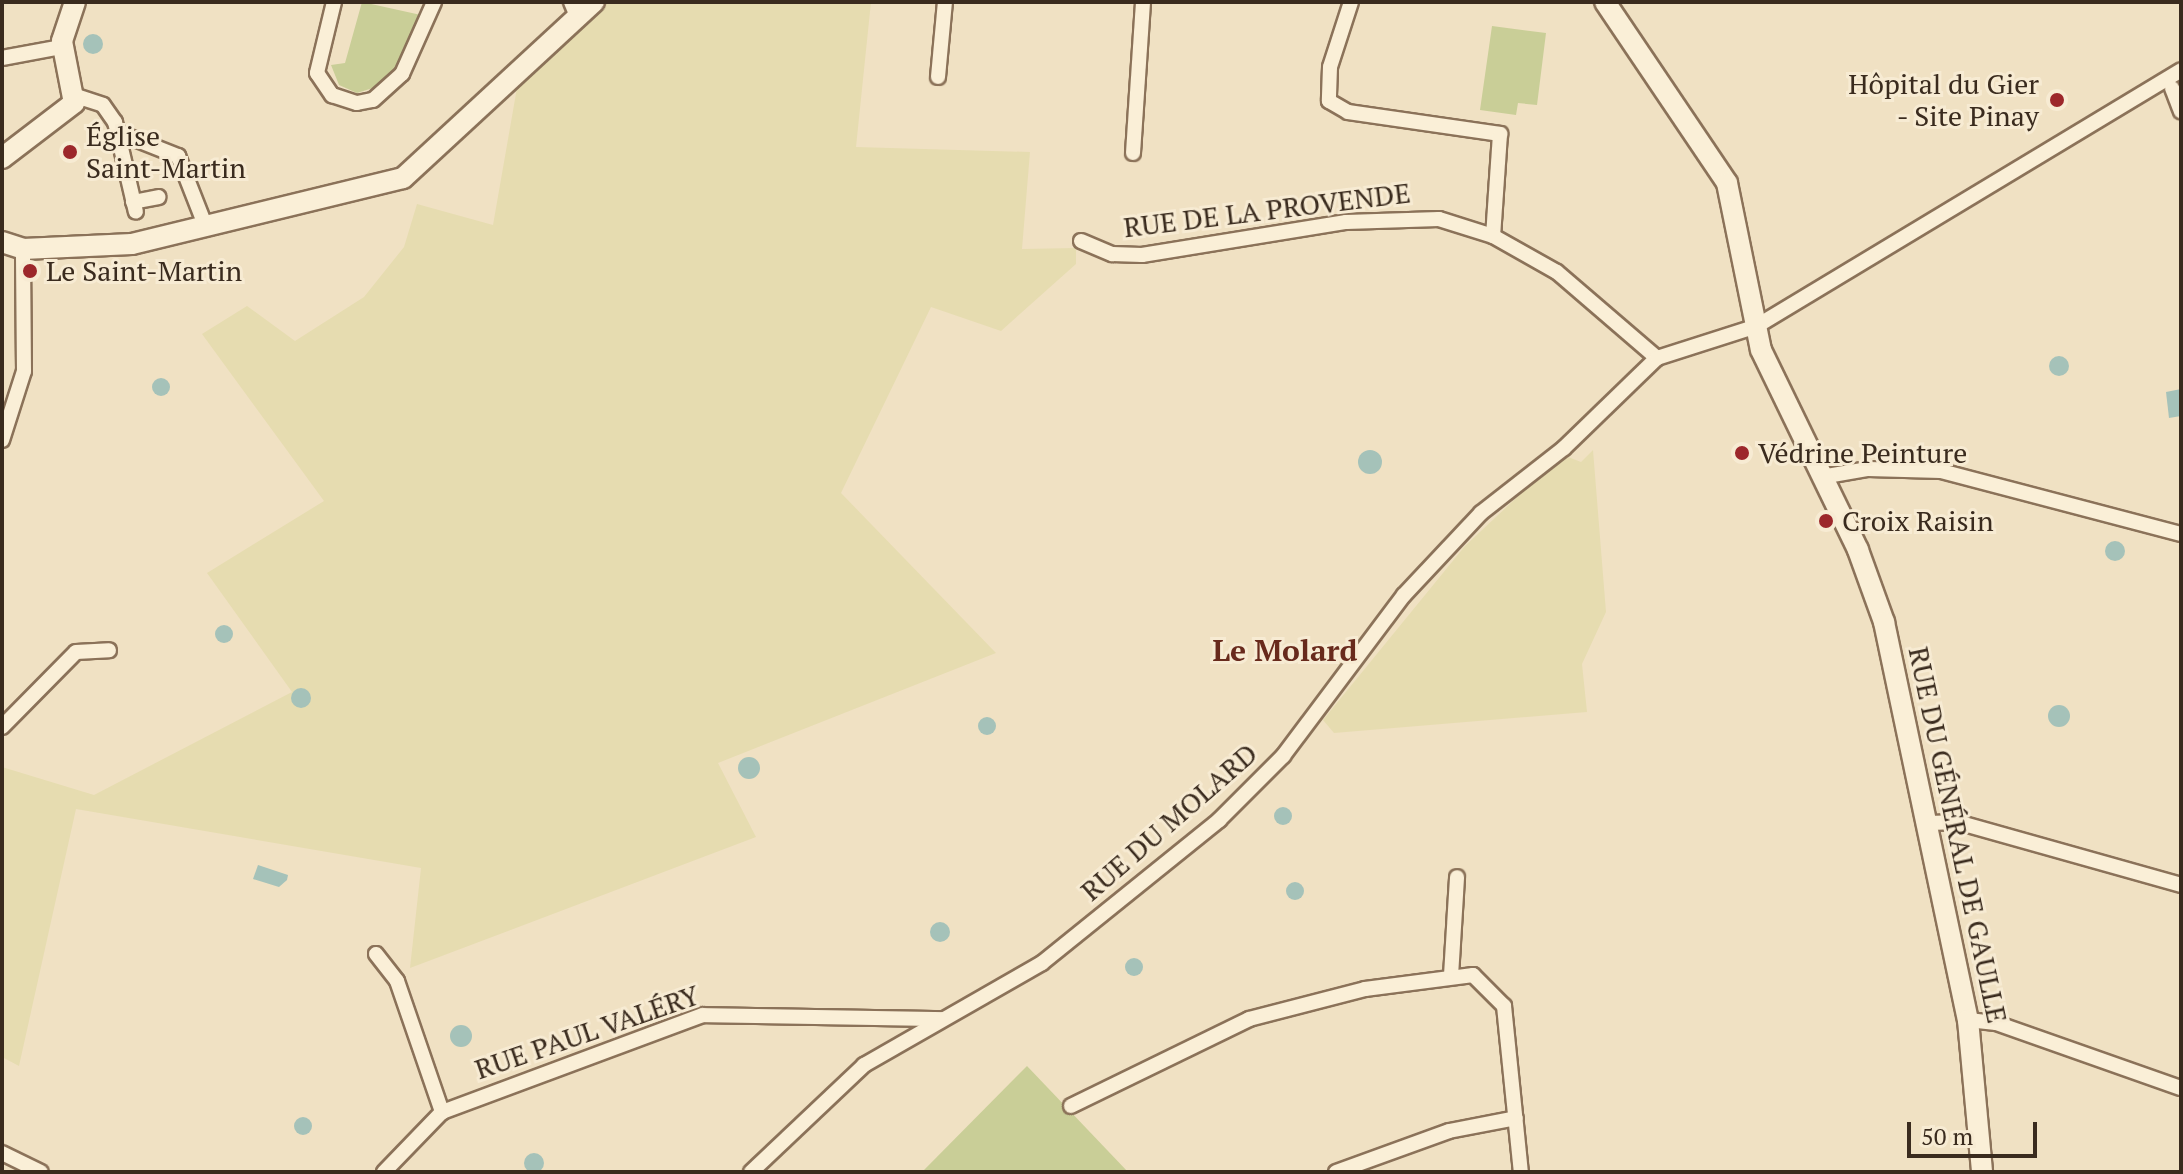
<!DOCTYPE html>
<meta charset="utf-8">
<style>
body{margin:0}
#map{position:relative;width:2183px;height:1174px;overflow:hidden;background:#f0e1c3;font-family:"PT Serif",serif}
div>[style]{position:absolute}
.farmland>*{inset:0;background:#e6dcb0}
.green>*{inset:0;background:#c9ce97}
.water>*{inset:0;background:#a5c2b9}
.round{border-radius:50%}
.roads{filter:drop-shadow(2px 0 #8b7259) drop-shadow(-2px 0 #8b7259) drop-shadow(0 2px #8b7259) drop-shadow(0 -2px #8b7259)}
.street>*{height:14px;margin:-7px;padding:0 7px;transform-origin:7px;border-radius:7px;background:#faefd7}
.secondary>*{height:20px;margin:-10px;padding:0 10px;transform-origin:10px;border-radius:10px;background:#faefd7}
.dots>*{width:22px;height:22px;translate:-50% -50%;box-sizing:border-box;border:4px solid #f7ebd3;border-radius:50%}
span{translate:-50% -50%;white-space:nowrap;text-align:center;line-height:1.15;-webkit-text-stroke:6px #f7ebd3;paint-order:stroke}
.poi-label{font-size:28px;color:#3a2b1e}
.right{translate:-100% -50%;text-align:right}
.left{translate:0 -50%;text-align:left}
.street-label{font-size:28px;color:#3a2b1e}
.neighbourhood-label{font-size:30px;color:#682a1c;font-weight:700}
.frame{position:absolute;inset:0;border:4px solid #3a2b1e;pointer-events:none}
.scale{position:absolute;left:1907px;top:1122px;width:130px;height:36px;box-sizing:border-box;border:4px solid #3a2b1e;border-top:0;padding-left:10px;font-size:24px;line-height:28px;white-space:nowrap;color:#3a2b1e;-webkit-text-stroke:6px #f7ebd3;paint-order:stroke}
</style>
<div id="map">
<div class="farmland">
<i style="clip-path:polygon(606px 2px,871px 2px,856px 147px,1030px 152px,1022px 249px,1076px 248px,1076px 264px,1001px 331px,931px 307px,841px 493px,996px 653px,718px 763px,756px 837px,410px 968px,421px 868px,76px 809px,19px 1066px,2px 1057px,2px 767px,94px 795px,292px 692px,207px 573px,324px 501px,202px 334px,247px 306px,295px 341px,364px 297px,404px 247px,417px 204px,493px 225px,518px 82px)"></i>
<i style="clip-path:polygon(1593px 450px,1606px 612px,1582px 664px,1587px 712px,1334px 733px,1323px 720px,1465px 546px,1529px 486px,1568px 457px,1581px 462px)"></i>
</div>
<div class="green">
<i style="clip-path:polygon(362px 2px,421px 15px,399px 65px,379px 86px,357px 93px,339px 85px,331px 65px,345px 63px)"></i>
<i style="clip-path:polygon(1492px 26px,1546px 33px,1537px 105px,1518px 103px,1516px 115px,1480px 110px)"></i>
<i style="clip-path:polygon(1027px 1066px,1128px 1172px,922px 1172px)"></i>
</div>
<div class="water">
<i class="round" style="left:83px;top:34px;width:20px;height:20px"></i>
<i class="round" style="left:2049px;top:356px;width:20px;height:20px"></i>
<i class="round" style="left:152px;top:378px;width:18px;height:18px"></i>
<i style="clip-path:polygon(2181px 389px,2181px 416px,2169px 418px,2166px 392px)"></i>
<i class="round" style="left:1358px;top:450px;width:24px;height:24px"></i>
<i class="round" style="left:2105px;top:541px;width:20px;height:20px"></i>
<i class="round" style="left:215px;top:625px;width:18px;height:18px"></i>
<i class="round" style="left:291px;top:688px;width:20px;height:20px"></i>
<i class="round" style="left:2048px;top:705px;width:22px;height:22px"></i>
<i class="round" style="left:978px;top:717px;width:18px;height:18px"></i>
<i class="round" style="left:738px;top:757px;width:22px;height:22px"></i>
<i class="round" style="left:1274px;top:807px;width:18px;height:18px"></i>
<i style="clip-path:polygon(258px 865px,288px 875px,287px 880px,279px 887px,253px 879px)"></i>
<i class="round" style="left:1286px;top:882px;width:18px;height:18px"></i>
<i class="round" style="left:930px;top:922px;width:20px;height:20px"></i>
<i class="round" style="left:1125px;top:958px;width:18px;height:18px"></i>
<i class="round" style="left:450px;top:1025px;width:22px;height:22px"></i>
<i class="round" style="left:294px;top:1117px;width:18px;height:18px"></i>
<i class="round" style="left:524px;top:1153px;width:20px;height:20px"></i>
</div>
<div class="roads">
<div class="street">
<i style="left:334px;top:2px;width:73px;rotate:103.5deg"></i>
<i style="left:317px;top:73px;width:27px;rotate:56deg"></i>
<i style="left:332px;top:95px;width:26px;rotate:18deg"></i>
<i style="left:357px;top:103px;width:16px;rotate:-11deg"></i>
<i style="left:373px;top:100px;width:39px;rotate:-42deg"></i>
<i style="left:402px;top:74px;width:79px;rotate:-66deg"></i>
<i style="left:571px;top:2px;width:13px;rotate:67deg"></i>
<i style="left:1351px;top:2px;width:68px;rotate:107.9deg"></i>
<i style="left:1330px;top:67px;width:34px;rotate:92deg"></i>
<i style="left:1329px;top:101px;width:22px;rotate:30deg"></i>
<i style="left:1348px;top:112px;width:154px;rotate:8.2deg"></i>
<i style="left:1500px;top:134px;width:102px;rotate:93.9deg"></i>
<i style="left:2px;top:58px;width:61px;rotate:-10.4deg"></i>
<i style="left:938px;top:77px;width:75px;rotate:-84.7deg"></i>
<i style="left:2172px;top:88px;width:25px;rotate:69deg"></i>
<i style="left:76px;top:96px;width:28px;rotate:18deg"></i>
<i style="left:103px;top:105px;width:21px;rotate:55deg"></i>
<i style="left:115px;top:122px;width:92px;rotate:76.9deg"></i>
<i style="left:117px;top:132px;width:66px;rotate:21.5deg"></i>
<i style="left:178px;top:156px;width:74px;rotate:68.6deg"></i>
<i style="left:1133px;top:153px;width:151px;rotate:-86.2deg"></i>
<i style="left:133px;top:202px;width:26px;rotate:-11deg"></i>
<i style="left:1081px;top:241px;width:34px;rotate:23deg"></i>
<i style="left:1112px;top:254px;width:30px;rotate:2deg"></i>
<i style="left:1142px;top:255px;width:207px;rotate:-9.2deg"></i>
<i style="left:1346px;top:222px;width:93px;rotate:-1.8deg"></i>
<i style="left:1439px;top:219px;width:57px;rotate:17.5deg"></i>
<i style="left:1493px;top:236px;width:73px;rotate:29.4deg"></i>
<i style="left:1557px;top:272px;width:132px;rotate:40.7deg"></i>
<i style="left:2px;top:440px;width:72px;rotate:-72.3deg"></i>
<i style="left:24px;top:371px;width:122px;rotate:-90.5deg"></i>
<i style="left:1821px;top:477px;width:48px;rotate:-9.7deg"></i>
<i style="left:1868px;top:469px;width:73px;rotate:1.6deg"></i>
<i style="left:1941px;top:471px;width:248px;rotate:14.7deg"></i>
<i style="left:2px;top:727px;width:105px;rotate:-45.4deg"></i>
<i style="left:76px;top:652px;width:33px;rotate:-3deg"></i>
<i style="left:1930px;top:823px;width:27px;rotate:-2deg"></i>
<i style="left:1957px;top:822px;width:233px;rotate:15.7deg"></i>
<i style="left:376px;top:954px;width:34px;rotate:52deg"></i>
<i style="left:397px;top:981px;width:139px;rotate:71deg"></i>
<i style="left:1451px;top:976px;width:99px;rotate:-86.5deg"></i>
<i style="left:1968px;top:1020px;width:28px;rotate:6deg"></i>
<i style="left:1996px;top:1023px;width:196px;rotate:19.4deg"></i>
<i style="left:1071px;top:1106px;width:198px;rotate:-26deg"></i>
<i style="left:1249px;top:1019px;width:120px;rotate:-14.5deg"></i>
<i style="left:1365px;top:989px;width:109px;rotate:-7.4deg"></i>
<i style="left:1473px;top:975px;width:44px;rotate:45deg"></i>
<i style="left:1504px;top:1006px;width:167px;rotate:84.2deg"></i>
<i style="left:2px;top:1153px;width:43px;rotate:26deg"></i>
<i style="left:384px;top:1172px;width:83px;rotate:-46deg"></i>
<i style="left:442px;top:1112px;width:278px;rotate:-20.4deg"></i>
<i style="left:703px;top:1015px;width:239px;rotate:1deg"></i>
<i style="left:751px;top:1172px;width:156px;rotate:-43.4deg"></i>
<i style="left:864px;top:1065px;width:205px;rotate:-29.8deg"></i>
<i style="left:1042px;top:963px;width:228px;rotate:-38.9deg"></i>
<i style="left:1219px;top:820px;width:91px;rotate:-45deg"></i>
<i style="left:1283px;top:756px;width:201px;rotate:-53.1deg"></i>
<i style="left:1404px;top:595px;width:112px;rotate:-46.8deg"></i>
<i style="left:1481px;top:513px;width:105px;rotate:-38.1deg"></i>
<i style="left:1564px;top:448px;width:129px;rotate:-44.1deg"></i>
<i style="left:1657px;top:358px;width:105px;rotate:-17.7deg"></i>
<i style="left:1757px;top:326px;width:495px;rotate:-31.1deg"></i>
<i style="left:1336px;top:1172px;width:120px;rotate:-19.9deg"></i>
<i style="left:1449px;top:1131px;width:68px;rotate:-11deg"></i>
</div>
<div class="secondary">
<i style="left:1605px;top:2px;width:218px;rotate:56deg"></i>
<i style="left:1727px;top:183px;width:170px;rotate:78.5deg"></i>
<i style="left:1761px;top:350px;width:222px;rotate:64.1deg"></i>
<i style="left:1858px;top:550px;width:77px;rotate:70.1deg"></i>
<i style="left:1884px;top:622px;width:407px;rotate:78.1deg"></i>
<i style="left:1968px;top:1020px;width:153px;rotate:84.7deg"></i>
<i style="left:2px;top:158px;width:91px;rotate:-37.4deg"></i>
<i style="left:74px;top:103px;width:63px;rotate:-101deg"></i>
<i style="left:62px;top:41px;width:41px;rotate:-71.6deg"></i>
<i style="left:2px;top:242px;width:22px;rotate:18deg"></i>
<i style="left:23px;top:249px;width:109px;rotate:-2.6deg"></i>
<i style="left:132px;top:244px;width:279px;rotate:-13.7deg"></i>
<i style="left:403px;top:178px;width:260px;rotate:-42.7deg"></i>
</div>
</div>
<div class="dots">
<i style="left:2057px;top:100px;background:#9c272b"></i>
<i style="left:70px;top:152px;background:#9c272b"></i>
<i style="left:30px;top:271px;background:#9c272b"></i>
<i style="left:1742px;top:453px;background:#9c272b"></i>
<i style="left:1826px;top:521px;background:#9c272b"></i>
</div>
<div class="poi-label">
<span class="right" style="left:2039px;top:100px">Hôpital du Gier<br>- Site Pinay</span>
<span class="left" style="left:86px;top:152px">Église<br>Saint-Martin</span>
<span class="left" style="left:46px;top:271px">Le Saint-Martin</span>
<span class="left" style="left:1758px;top:453px">Védrine Peinture</span>
<span class="left" style="left:1842px;top:521px">Croix Raisin</span>
</div>
<div class="street-label">
<span style="left:1267px;top:210px;rotate:-7deg">RUE DE LA PROVENDE</span>
<span style="left:1169px;top:822px;rotate:-41deg">RUE DU MOLARD</span>
<span style="left:1958px;top:835px;rotate:78deg">RUE DU GÉNÉRAL DE GAULLE</span>
<span style="left:587px;top:1032px;rotate:-19deg">RUE PAUL VALÉRY</span>
</div>
<div class="neighbourhood-label">
<span style="left:1285px;top:650px">Le Molard</span>
</div>
<div class="frame"></div>
<div class="scale">50 m</div>
</div>
